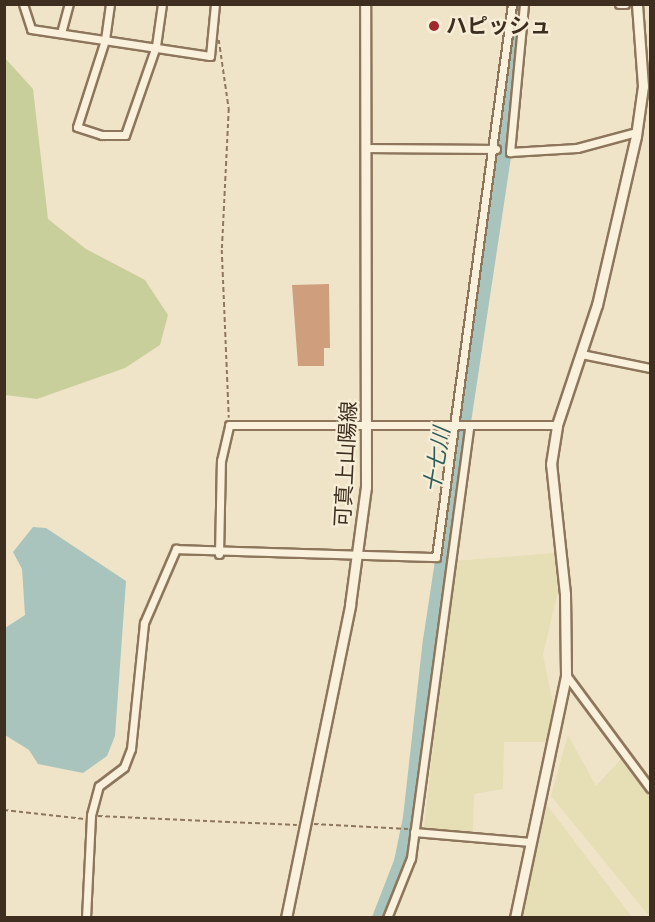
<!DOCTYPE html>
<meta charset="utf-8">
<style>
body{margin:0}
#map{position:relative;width:655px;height:922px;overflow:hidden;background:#f0e4c8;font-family:"Times New Roman","Noto Sans JP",serif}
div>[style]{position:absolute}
.farmland>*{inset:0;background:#e6deb5}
.green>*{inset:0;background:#c9cf9b}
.water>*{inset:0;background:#a9c4bc}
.river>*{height:15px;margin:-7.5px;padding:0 7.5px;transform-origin:7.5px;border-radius:7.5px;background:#a9c4bc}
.building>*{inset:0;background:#cf9f7d}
.path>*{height:1.5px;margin-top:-0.75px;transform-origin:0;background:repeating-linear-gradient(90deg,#8d765c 0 4.5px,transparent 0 7.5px)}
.roads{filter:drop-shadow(2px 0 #8d765c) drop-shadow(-2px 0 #8d765c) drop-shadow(0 2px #8d765c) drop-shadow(0 -2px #8d765c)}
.street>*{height:7px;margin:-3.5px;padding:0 3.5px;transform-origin:3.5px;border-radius:3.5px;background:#faf1dc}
.secondary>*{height:9px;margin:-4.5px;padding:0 4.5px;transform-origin:4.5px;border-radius:4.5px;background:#faf1dc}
.dots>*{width:16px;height:16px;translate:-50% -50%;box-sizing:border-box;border:3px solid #f7eed8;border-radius:50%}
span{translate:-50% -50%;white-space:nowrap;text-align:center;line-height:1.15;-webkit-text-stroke:4.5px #f7eed8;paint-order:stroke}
.poi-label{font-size:21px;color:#3d2e20;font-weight:700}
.left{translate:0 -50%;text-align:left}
.street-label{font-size:21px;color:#3d2e20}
.water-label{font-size:22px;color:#2f5d5a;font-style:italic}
.frame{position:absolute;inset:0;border:6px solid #3d2e20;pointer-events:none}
</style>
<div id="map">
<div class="farmland">
<i style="clip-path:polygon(554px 553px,558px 591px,543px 655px,554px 708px,546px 742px,504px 742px,503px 789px,474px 794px,473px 832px,424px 828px,454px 561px)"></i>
<i style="clip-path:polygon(568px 735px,596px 786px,621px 759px,650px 798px,650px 917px,551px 796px)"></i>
<i style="clip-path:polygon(547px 805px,632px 917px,521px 917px)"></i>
</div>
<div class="green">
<i style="clip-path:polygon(5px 58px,33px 89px,48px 219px,86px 249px,145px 280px,168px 315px,160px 345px,125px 368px,37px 399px,5px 395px)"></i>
</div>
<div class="water">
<i style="clip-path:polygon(33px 527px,46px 528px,126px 581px,115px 736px,107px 756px,83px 773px,38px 764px,29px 750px,5px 735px,5px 628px,25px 615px,22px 569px,13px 552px)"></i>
</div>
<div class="river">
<i style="left:379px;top:918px;width:61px;rotate:-68.9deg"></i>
<i style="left:401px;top:861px;width:45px;rotate:-78.4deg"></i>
<i style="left:410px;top:817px;width:178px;rotate:-83.6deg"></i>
<i style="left:430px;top:640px;width:503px;rotate:-81.42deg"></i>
<i style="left:505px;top:143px;width:140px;rotate:-85.1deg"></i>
</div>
<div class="building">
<i style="clip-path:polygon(329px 284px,330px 348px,324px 348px,324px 366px,298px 366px,292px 285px)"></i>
</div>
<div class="path">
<i style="left:219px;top:40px;width:70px;rotate:81.8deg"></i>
<i style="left:229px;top:109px;width:141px;rotate:92.8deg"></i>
<i style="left:222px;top:250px;width:168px;rotate:87.6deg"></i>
<i style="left:4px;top:810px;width:81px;rotate:6.4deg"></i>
<i style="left:98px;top:816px;width:199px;rotate:2.6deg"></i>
<i style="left:314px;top:824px;width:94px;rotate:3deg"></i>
</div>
<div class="roads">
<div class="street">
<i style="left:23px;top:4px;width:26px;rotate:72deg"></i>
<i style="left:31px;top:29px;width:181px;rotate:8.6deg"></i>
<i style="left:210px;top:56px;width:52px;rotate:-84.5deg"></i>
<i style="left:110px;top:4px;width:36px;rotate:98deg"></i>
<i style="left:105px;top:40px;width:91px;rotate:107.8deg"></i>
<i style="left:77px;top:127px;width:26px;rotate:18deg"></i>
<i style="left:102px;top:135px;width:23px"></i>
<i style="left:125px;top:135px;width:94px;rotate:-70.8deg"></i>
<i style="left:156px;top:46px;width:42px;rotate:-81.9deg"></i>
<i style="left:524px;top:4px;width:149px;rotate:95.4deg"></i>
<i style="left:510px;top:152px;width:67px;rotate:-3.4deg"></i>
<i style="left:577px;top:148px;width:61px;rotate:-15.2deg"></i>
<i style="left:619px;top:4px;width:6px"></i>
<i style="left:61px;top:33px;width:30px;rotate:-75deg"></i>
<i style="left:367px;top:148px;width:129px;rotate:0.4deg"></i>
<i style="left:581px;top:354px;width:70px;rotate:11.5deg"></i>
<i style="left:219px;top:554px;width:93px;rotate:-88.8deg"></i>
<i style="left:221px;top:461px;width:37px;rotate:-77deg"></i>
<i style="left:229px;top:425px;width:328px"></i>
<i style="left:566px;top:675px;width:141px;rotate:53.4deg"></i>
<i style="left:414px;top:832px;width:117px;rotate:4.9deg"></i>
<i style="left:86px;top:918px;width:103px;rotate:-87.2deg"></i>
<i style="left:91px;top:815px;width:30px;rotate:-75deg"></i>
<i style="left:99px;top:786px;width:31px;rotate:-37deg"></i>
<i style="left:124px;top:767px;width:19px;rotate:-69deg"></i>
<i style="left:131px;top:749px;width:127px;rotate:-84.1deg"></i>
<i style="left:144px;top:623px;width:81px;rotate:-66.6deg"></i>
<i style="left:176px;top:549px;width:260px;rotate:1.8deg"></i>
<i style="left:436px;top:557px;width:558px;rotate:-82.17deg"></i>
<i style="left:387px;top:918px;width:65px;rotate:-68.2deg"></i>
<i style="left:411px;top:858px;width:435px;rotate:-82.3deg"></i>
</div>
<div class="secondary">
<i style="left:286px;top:918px;width:319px;rotate:-78.4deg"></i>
<i style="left:350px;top:605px;width:119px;rotate:-82.3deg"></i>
<i style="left:366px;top:487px;width:483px;rotate:-90.1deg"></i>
<i style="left:515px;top:918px;width:248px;rotate:-78.1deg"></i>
<i style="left:566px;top:675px;width:81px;rotate:-90.7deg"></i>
<i style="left:565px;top:594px;width:131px;rotate:-96.1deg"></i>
<i style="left:551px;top:464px;width:39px;rotate:-81deg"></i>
<i style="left:557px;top:425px;width:126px;rotate:-71.6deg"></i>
<i style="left:597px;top:305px;width:173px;rotate:-77deg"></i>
<i style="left:636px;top:136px;width:50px;rotate:-82deg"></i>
<i style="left:643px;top:86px;width:82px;rotate:-94.2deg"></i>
</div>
</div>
<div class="dots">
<i style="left:434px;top:26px;background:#9e2a2b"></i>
</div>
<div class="poi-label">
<span class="left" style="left:446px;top:26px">ハピッシュ</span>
</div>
<div class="street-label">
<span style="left:346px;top:464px;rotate:-87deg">可真上山陽線</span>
</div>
<div class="water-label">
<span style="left:437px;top:460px;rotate:-81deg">十七川</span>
</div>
<div class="frame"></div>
</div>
